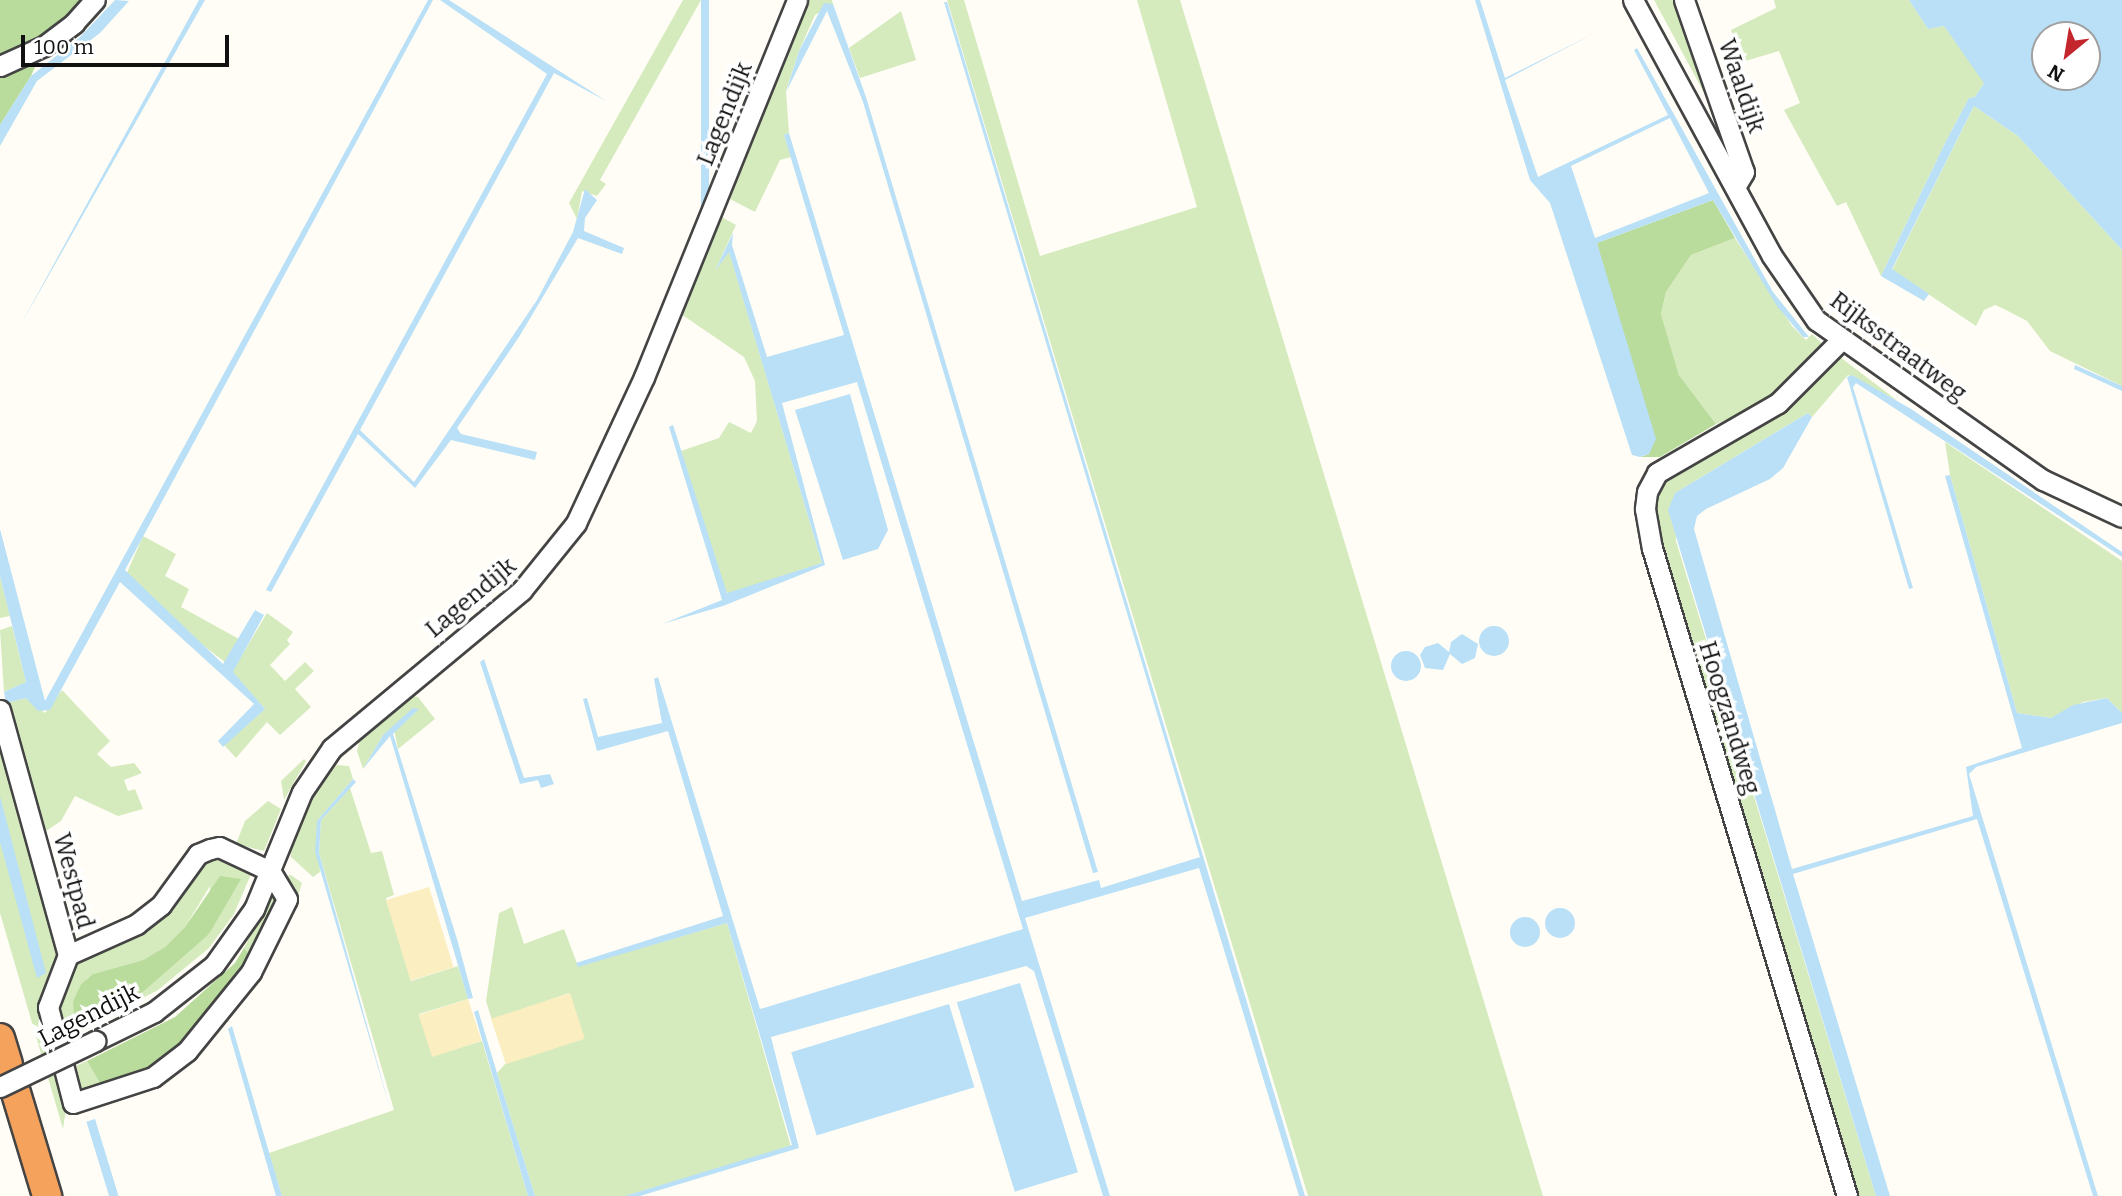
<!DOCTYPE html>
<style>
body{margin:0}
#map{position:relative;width:2122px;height:1196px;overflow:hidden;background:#fffdf5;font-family:Bitter,serif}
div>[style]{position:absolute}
.green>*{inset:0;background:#d5ebbd}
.forest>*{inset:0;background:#b9dc9c}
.sand>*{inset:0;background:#fbeec1;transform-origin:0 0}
.water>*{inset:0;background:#b9e0f7;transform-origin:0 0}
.round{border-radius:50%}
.roads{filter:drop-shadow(2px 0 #444) drop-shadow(-2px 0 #444) drop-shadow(0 2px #444) drop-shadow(0 -2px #444)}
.minor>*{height:19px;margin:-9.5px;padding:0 9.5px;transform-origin:9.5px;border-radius:9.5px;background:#fff}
.highway>*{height:28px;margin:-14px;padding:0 14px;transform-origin:14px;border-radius:14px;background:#f5a25d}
.bridges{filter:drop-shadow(2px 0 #444) drop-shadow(-2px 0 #444) drop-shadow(0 2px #444) drop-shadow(0 -2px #444)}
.minor-bridge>*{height:19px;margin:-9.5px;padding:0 9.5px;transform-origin:9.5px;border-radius:9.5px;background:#fff}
span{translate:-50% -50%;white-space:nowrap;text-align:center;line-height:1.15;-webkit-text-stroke:7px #fff;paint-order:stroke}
.street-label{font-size:24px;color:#111}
.north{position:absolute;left:2031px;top:21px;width:70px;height:70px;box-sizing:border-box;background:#fff;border:2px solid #a0a0a0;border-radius:50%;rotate:210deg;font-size:19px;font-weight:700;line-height:28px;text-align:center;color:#111}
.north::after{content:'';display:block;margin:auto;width:24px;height:32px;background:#c4262e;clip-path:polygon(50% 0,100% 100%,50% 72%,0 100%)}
.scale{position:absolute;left:21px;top:35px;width:208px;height:32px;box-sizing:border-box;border:4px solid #111;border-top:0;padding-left:9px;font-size:21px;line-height:24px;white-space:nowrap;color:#111;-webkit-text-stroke:5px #fff;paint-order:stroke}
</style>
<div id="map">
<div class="green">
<i style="clip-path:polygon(683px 0,701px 0,600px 180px,606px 184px,597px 196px,582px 191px,577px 219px,569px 203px)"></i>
<i style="clip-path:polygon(802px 0,832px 0,833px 4px,815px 15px,799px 51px,786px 91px,789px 133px,784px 135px,791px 157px,780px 160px,755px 212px,730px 199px)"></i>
<i style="clip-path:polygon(947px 0,964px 0,1040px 256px,1197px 207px,1137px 0,1180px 0,1543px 1196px,1308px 1196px)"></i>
<i style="clip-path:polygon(1654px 0,1678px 0,1729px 139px)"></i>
<i style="clip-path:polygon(1774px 0,1909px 0,1928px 29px,1944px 26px,1984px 77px,1984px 83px,1975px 97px,1969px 98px,1946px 141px,1881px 276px,1846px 202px,1837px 206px,1784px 110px,1800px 103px,1779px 51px,1742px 62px,1731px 30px,1776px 8px)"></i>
<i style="clip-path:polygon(901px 11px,916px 60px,860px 78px,849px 48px)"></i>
<i style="clip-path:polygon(1974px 106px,2018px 136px,2122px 250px,2122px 386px,2050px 351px,2027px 321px,2004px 309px,1995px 305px,1984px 310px,1976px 326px,1892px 270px)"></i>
<i style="clip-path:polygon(720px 216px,736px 225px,715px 271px,729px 251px,822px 563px,730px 594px,725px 591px,681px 451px,719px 438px,729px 422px,751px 433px,757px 421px,755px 381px,744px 357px,678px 312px)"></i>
<i style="clip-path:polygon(1735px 238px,1792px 326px,1806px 340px,1812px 334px,1825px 346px,1769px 402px,1716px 424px,1679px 375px,1661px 314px,1666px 292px,1691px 255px)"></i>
<i style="clip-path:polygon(1840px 357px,1898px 401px,1848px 375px,1812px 417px,1808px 413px,1675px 493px,1676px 541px,1876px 1196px,1858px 1196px,1659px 546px,1653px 509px,1660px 483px)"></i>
<i style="clip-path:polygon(1945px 442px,2122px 561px,2122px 713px,2107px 698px,2083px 702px,2051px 718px,2017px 713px,1950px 475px)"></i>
<i style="clip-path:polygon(143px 536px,176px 554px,165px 576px,189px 589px,181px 607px,239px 639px,226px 663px,182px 629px,126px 575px)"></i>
<i style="clip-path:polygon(0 576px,10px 616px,0 618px)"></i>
<i style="clip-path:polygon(267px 613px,293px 632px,287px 640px,290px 644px,270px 665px,285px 681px,305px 662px,314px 671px,295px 689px,311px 707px,280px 735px,267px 722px,236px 758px,224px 745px,265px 709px,232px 672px)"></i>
<i style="clip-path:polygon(12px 626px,26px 682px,4px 692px,0 630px)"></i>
<i style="clip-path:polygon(62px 690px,110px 741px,97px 754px,111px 767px,134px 763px,142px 773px,124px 780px,128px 791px,135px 789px,143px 809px,118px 816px,75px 796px,61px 821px,40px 835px,6px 703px,26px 698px,45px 713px)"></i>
<i style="clip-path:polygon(408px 696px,418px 697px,435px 719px,398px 749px,394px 729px,418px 711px,383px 735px,363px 769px,357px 751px,360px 739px)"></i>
<i style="clip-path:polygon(0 743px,57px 942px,59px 962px,54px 974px,66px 1109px,63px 1129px,0 913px)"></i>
<i style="clip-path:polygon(304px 759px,306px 761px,284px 800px,281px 781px)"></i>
<i style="clip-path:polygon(337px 765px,349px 766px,353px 779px,317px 821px,320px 872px,313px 877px,291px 857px,290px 846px,316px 784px)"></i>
<i style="clip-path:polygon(350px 788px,371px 853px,382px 851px,394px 895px,386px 898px,411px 981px,458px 966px,468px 999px,419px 1014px,433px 1056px,482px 1041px,528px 1196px,282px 1196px,269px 1153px,394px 1110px,319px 853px,321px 820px)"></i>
<i style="clip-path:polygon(268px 801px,281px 809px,264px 851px,236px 844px,245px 821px)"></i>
<i style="clip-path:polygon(217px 852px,254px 867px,234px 914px,209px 948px,158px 990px,95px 1023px,93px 1017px,111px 1009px,209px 934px,210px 886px,185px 927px,165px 947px,143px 960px,93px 974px,81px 984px,73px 1001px,74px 1025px,60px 1031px,53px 1017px,69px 967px,106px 941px,187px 871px)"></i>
<i style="clip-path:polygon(291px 875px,302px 883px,292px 915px,284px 877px)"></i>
<i style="clip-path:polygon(277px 894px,281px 896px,253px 959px,244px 948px,269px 900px)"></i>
<i style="clip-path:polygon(512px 907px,524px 944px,564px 929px,578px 966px,727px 923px,791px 1147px,625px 1196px,535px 1196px,497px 1073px,569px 993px,492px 1020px,486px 1001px,499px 913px)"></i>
<i style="clip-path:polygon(87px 1061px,104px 1090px,79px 1097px,71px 1068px)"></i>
</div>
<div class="forest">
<i style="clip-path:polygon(0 0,87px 0,49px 35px,31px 76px,0 125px)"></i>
<i style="clip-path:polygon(1713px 200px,1735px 238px,1691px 255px,1666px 292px,1661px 314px,1679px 375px,1716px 424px,1660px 457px,1640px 457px,1649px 454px,1597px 243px)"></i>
<i style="clip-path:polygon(220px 876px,241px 879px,209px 934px,144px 991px,60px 1039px,60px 1031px,74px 1025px,73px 1001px,81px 984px,93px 974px,143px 960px,165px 947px,185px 927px)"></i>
<i style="clip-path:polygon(244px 948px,253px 959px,176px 1055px,104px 1090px,87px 1061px,175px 1017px,235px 963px)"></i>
</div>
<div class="sand">
<i style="left:429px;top:887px;width:84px;height:45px;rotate:73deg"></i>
<i style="left:570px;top:993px;width:48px;height:83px;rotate:72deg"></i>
<i style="left:468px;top:999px;width:44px;height:52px;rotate:72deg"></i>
</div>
<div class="water">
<i style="clip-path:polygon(115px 0,129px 1px,100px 33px,37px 81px,0 146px,0 125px,31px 76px,80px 37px)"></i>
<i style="clip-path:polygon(199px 0,205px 0,20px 326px,73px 229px)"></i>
<i style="clip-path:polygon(428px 0,433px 0,125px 570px,223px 664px,255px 610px,264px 615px,233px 672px,265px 709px,223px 747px,218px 741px,254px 704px,120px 582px,50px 710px,38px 711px,26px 698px,6px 703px,4px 692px,26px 682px,0 576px,0 529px,45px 701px)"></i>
<i style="clip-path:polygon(440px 0,449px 0,606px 101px,554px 73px,360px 430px,414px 482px,537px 300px,573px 232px,585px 189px,597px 200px,585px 218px,584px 231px,624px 248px,622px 254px,578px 238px,519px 337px,457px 428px,461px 434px,537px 452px,535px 460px,451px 440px,415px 488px,358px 434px,271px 592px,266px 590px,547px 74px)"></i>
<i style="left:701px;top:0;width:8px;height:208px"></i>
<i style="clip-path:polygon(evenodd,1475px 0,1480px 0,1505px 78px,1595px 33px,1505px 80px,1538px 177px,1668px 115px,1634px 50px,1637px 48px,1773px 292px,1809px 337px,1803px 337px,1777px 306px,1713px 200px,1597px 243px,1656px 439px,1649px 454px,1640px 457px,1632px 455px,1550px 203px,1530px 180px,1475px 0,1670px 118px,1709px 193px,1595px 238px,1571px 166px,1670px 118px)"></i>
<i style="clip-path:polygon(evenodd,1909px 0,2122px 0,2122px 250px,2018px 136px,1974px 106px,1892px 269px,1929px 294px,1924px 301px,1881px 276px,1946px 141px,1969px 98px,1975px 97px,1984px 83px,1944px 26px,1928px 29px,1909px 0,2087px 35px,2087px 77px,2045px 77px,2045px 35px,2087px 35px)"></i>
<i style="clip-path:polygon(944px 2px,947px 2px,1305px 1196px,1299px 1196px,1199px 868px,1025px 918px,1110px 1196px,1103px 1196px,1034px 971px,1026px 966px,771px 1037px,799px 1148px,640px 1196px,625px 1196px,792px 1145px,727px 923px,578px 967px,576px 963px,723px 916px,668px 731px,597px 751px,583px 699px,587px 698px,598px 737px,662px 723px,654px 679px,658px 677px,760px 1009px,1023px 929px,857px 382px,782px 403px,825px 565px,723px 606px,662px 624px,722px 600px,669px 427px,673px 425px,727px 593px,822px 563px,729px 252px,715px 271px,733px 233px,732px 245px,767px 357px,844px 335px,784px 135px,789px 133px,1022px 901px,1099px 880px,1101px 888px,1200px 857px)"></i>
<i style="clip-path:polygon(824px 3px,833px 4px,866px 97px,1098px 872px,1093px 873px,863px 102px,827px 11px,786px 92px,799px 51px)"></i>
<i style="clip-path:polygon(2075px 365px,2122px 386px,2122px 391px,2074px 369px)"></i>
<i style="clip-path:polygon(1852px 375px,1911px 409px,2122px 552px,2122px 557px,1856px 383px,1853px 387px,1913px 588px,1909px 589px,1847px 377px)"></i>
<i style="clip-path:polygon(850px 394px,888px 530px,878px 549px,843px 560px,795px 410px)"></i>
<i style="clip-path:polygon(1808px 413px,1812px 417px,1783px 468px,1770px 479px,1706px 509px,1697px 516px,1694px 529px,1792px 869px,1973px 816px,1966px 767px,2022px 748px,1945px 476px,1950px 475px,2017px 713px,2051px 718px,2073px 705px,2107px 698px,2122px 713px,2122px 723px,1976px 767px,1969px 774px,2098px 1196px,2093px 1196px,1977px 819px,1793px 874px,1890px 1196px,1876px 1196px,1668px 510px,1675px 493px)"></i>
<i class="round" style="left:1479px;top:626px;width:30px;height:30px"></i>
<i style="clip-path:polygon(1462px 634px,1478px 644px,1475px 658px,1462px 664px,1450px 654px,1443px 670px,1425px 668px,1420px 655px,1425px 647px,1438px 643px,1449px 652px,1451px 642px)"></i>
<i class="round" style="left:1391px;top:651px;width:30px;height:30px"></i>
<i style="clip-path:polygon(484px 659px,524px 778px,550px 774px,554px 784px,541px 788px,538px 780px,520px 784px,480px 662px)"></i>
<i style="clip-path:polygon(413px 708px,419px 709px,393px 734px,457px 939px,473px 998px,468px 999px,390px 736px,363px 769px,383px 735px)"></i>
<i style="clip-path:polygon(353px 779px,356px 782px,321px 820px,319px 853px,391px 1112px,315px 852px,317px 821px)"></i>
<i style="clip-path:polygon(0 796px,46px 973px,37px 978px,0 842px)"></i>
<i class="round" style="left:1545px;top:908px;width:30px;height:30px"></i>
<i class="round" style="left:1510px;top:917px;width:30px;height:30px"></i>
<i style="left:1020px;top:983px;width:198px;height:66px;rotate:73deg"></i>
<i style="left:949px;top:1004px;width:87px;height:165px;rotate:73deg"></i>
<i style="clip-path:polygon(478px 1010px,497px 1073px,535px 1196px,528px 1196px,474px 1012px)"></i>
<i style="clip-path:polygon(232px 1026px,269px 1152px,282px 1196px,276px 1196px,228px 1029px)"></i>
<i style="left:95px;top:1119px;width:80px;height:9px;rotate:73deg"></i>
</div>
<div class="roads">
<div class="minor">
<i style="left:1633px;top:0;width:291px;rotate:61.5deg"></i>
<i style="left:1772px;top:256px;width:78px;rotate:55.5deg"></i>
<i style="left:1816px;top:320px;width:278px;rotate:35.2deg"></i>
<i style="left:2043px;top:480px;width:87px;rotate:25.1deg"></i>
<i style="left:1684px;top:0;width:182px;rotate:70.8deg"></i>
<i style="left:1744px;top:172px;width:17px;rotate:121deg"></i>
<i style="left:0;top:66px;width:48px;rotate:-24.4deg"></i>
<i style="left:44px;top:46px;width:38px;rotate:-37deg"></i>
<i style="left:74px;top:23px;width:31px;rotate:-48deg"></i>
<i style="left:1840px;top:341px;width:88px;rotate:135deg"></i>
<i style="left:1778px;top:403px;width:140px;rotate:150deg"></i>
<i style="left:1657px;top:473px;width:21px;rotate:118deg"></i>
<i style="left:1647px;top:492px;width:17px;rotate:97deg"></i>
<i style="left:1645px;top:509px;width:40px;rotate:80deg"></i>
<i style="left:1652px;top:548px;width:677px;rotate:73.25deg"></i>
<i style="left:0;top:710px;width:254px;rotate:74.5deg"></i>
<i style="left:68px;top:955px;width:56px;rotate:111deg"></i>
<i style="left:48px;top:1007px;width:99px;rotate:75.4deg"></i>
<i style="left:73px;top:1103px;width:84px;rotate:-18deg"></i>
<i style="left:153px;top:1077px;width:43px;rotate:-37.4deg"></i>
<i style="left:187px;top:1051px;width:102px;rotate:-51deg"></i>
<i style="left:251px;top:972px;width:81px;rotate:-63.7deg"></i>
<i style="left:287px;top:899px;width:33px;rotate:-121deg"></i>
<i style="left:270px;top:871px;width:56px;rotate:-154.8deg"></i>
<i style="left:219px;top:847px;width:9px;rotate:167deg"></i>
<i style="left:210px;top:849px;width:13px;rotate:157deg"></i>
<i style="left:198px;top:854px;width:63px;rotate:126deg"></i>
<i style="left:161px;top:905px;width:31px;rotate:142deg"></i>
<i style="left:137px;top:924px;width:76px;rotate:155.8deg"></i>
<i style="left:95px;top:1041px;width:66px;rotate:-26.2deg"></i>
<i style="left:154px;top:1012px;width:76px;rotate:-38.1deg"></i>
<i style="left:214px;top:965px;width:69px;rotate:-54.5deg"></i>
<i style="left:254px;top:909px;width:126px;rotate:-67.7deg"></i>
<i style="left:302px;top:792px;width:53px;rotate:-55.7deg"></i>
<i style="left:332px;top:748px;width:247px;rotate:-39.7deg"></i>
<i style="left:522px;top:590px;width:86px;rotate:-51.1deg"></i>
<i style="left:576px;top:523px;width:161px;rotate:-65deg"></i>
<i style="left:644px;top:377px;width:407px;rotate:-67.9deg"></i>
</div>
<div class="highway">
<i style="left:0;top:1038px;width:27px;rotate:73deg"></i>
<i style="left:16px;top:1093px;width:108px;rotate:73.2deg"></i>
</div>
</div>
<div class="bridges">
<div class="minor-bridge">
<i style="left:0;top:1087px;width:106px;rotate:-25.8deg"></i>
</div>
</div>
<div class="street-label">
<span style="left:1741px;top:86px;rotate:71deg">Waaldijk</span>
<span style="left:725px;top:114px;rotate:-68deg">Lagendijk</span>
<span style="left:1898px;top:347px;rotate:37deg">Rijksstraatweg</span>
<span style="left:471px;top:598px;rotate:-40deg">Lagendijk</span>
<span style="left:1729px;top:718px;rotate:73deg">Hoogzandweg</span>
<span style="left:73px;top:881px;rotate:75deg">Westpad</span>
<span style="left:89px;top:1016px;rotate:-27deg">Lagendijk</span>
</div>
<div class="north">N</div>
<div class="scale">100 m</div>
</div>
